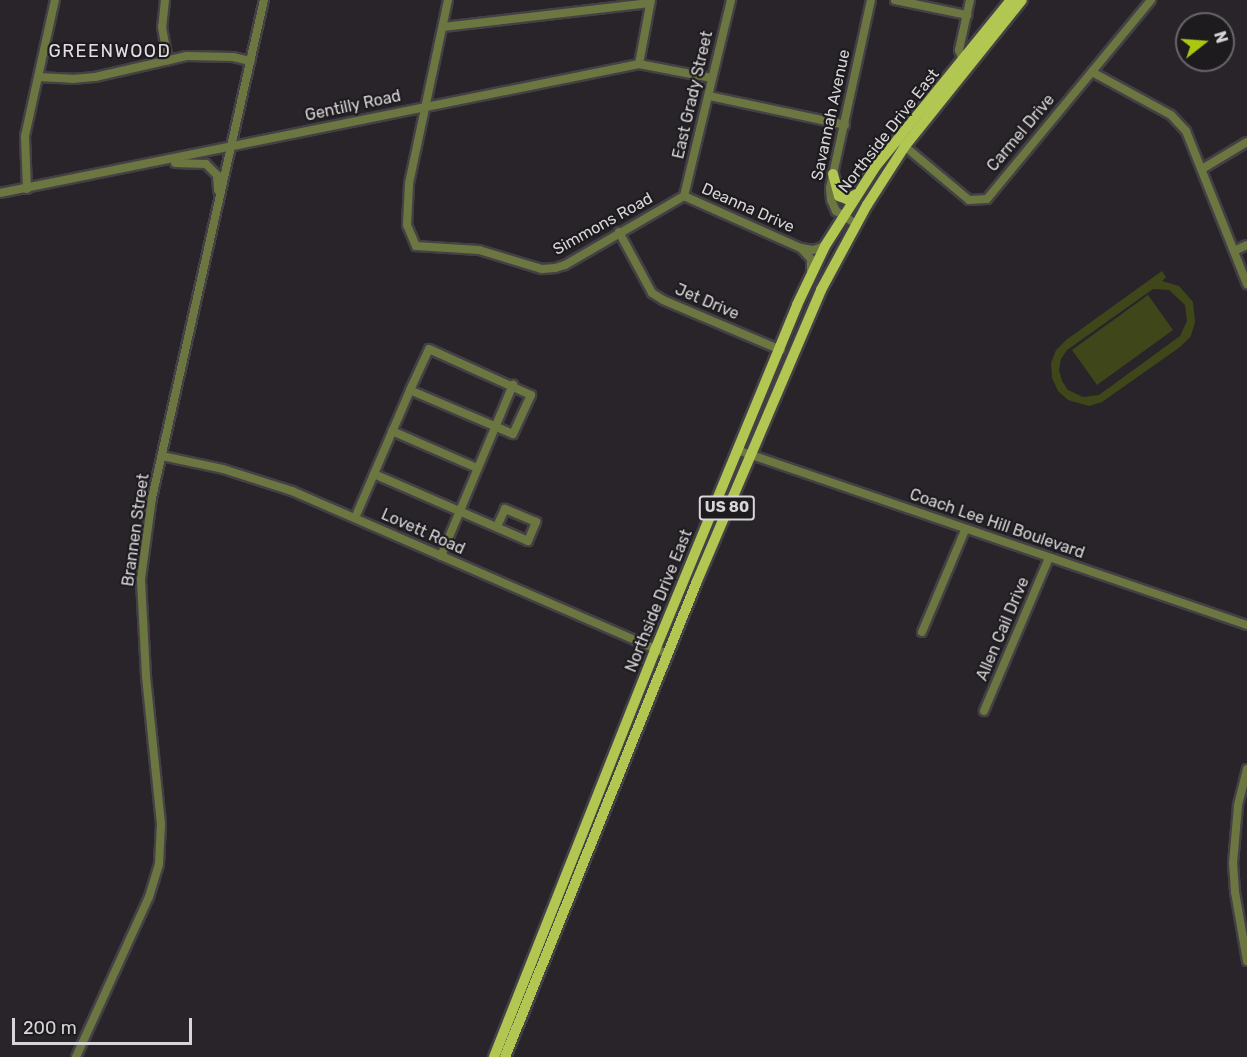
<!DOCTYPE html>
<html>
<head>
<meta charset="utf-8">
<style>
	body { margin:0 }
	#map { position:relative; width:1247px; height:1057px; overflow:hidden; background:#282429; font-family:Rubik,sans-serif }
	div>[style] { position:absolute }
	.green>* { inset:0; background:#3f471a }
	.roads { filter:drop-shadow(2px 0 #444045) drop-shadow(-2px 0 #444045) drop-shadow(0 2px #444045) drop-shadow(0 -2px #444045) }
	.minor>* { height:8px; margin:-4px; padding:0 4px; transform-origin:4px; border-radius:4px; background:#6b7641 }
	.major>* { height:10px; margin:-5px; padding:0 5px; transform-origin:5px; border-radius:5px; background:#b1c752 }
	span { translate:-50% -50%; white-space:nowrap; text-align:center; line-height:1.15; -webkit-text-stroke:4.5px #1e1b1f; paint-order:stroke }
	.shield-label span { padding:2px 4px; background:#1e1b1f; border:2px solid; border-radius:4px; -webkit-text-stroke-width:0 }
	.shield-label { font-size:15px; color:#d7d5d8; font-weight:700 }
	.street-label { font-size:16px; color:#d7d5d8 }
	.neighbourhood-label { font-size:18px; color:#e3dee4; letter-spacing:1.5px }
	.north { position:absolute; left:1175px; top:12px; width:60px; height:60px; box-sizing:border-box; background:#1e1b1f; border:2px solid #686569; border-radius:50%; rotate:73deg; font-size:16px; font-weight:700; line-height:24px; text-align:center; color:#d7d5d8 }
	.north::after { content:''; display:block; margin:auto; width:21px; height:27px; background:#adc610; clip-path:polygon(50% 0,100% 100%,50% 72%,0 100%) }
	.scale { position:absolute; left:12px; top:1018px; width:180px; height:27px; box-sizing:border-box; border:3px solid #d7d5d8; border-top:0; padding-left:8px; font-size:18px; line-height:21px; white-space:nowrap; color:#d7d5d8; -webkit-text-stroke:4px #1e1b1f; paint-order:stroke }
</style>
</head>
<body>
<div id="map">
	<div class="green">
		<div style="clip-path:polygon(evenodd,1162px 271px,1166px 277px,1162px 281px,1179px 286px,1193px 302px,1195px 322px,1191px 336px,1180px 347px,1102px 402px,1089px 406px,1068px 400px,1058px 391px,1052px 378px,1051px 363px,1056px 350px,1066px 340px,1162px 271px,1153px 289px,1169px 290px,1185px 305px,1187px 321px,1180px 336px,1099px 395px,1083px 397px,1068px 390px,1062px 381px,1059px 370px,1061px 359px,1067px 350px,1153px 289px)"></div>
		<div style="clip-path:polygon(1148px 295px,1173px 330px,1097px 385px,1072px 350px)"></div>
	</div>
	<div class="roads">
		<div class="minor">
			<div style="left:165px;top:0;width:27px;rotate:96deg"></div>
			<div style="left:162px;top:27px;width:34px;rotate:80deg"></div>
			<div style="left:448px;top:0;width:188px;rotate:102deg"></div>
			<div style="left:409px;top:184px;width:41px;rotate:92.8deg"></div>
			<div style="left:407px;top:225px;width:23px;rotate:67deg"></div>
			<div style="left:416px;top:246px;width:63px;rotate:3.6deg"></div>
			<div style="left:479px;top:250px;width:66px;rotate:16.8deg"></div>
			<div style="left:542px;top:269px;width:13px;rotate:-4deg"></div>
			<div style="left:555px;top:268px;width:10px;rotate:-17deg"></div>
			<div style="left:565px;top:265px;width:138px;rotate:-30.1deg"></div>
			<div style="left:895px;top:0;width:74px;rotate:11.8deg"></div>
			<div style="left:443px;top:27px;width:208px;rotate:-6.6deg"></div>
			<div style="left:964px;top:63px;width:14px;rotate:-111deg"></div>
			<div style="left:959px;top:50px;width:51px;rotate:-77.6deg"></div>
			<div style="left:639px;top:64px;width:65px;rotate:-79.4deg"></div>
			<div style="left:1092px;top:72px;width:90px;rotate:28.6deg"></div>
			<div style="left:1171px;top:115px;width:22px;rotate:47deg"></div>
			<div style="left:1186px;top:131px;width:165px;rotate:68.3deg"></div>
			<div style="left:38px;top:77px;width:34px;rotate:3deg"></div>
			<div style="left:72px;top:79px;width:23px;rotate:-5deg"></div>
			<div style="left:95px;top:77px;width:94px;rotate:-12.9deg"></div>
			<div style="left:187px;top:56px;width:46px;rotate:1.2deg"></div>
			<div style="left:233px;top:57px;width:18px;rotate:13deg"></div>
			<div style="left:709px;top:96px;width:139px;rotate:12deg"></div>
			<div style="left:902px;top:144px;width:87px;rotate:39.9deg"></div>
			<div style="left:969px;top:200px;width:18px;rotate:-3deg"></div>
			<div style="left:987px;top:199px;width:258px;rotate:-50.5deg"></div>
			<div style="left:175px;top:163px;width:31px;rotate:2deg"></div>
			<div style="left:206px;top:164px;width:16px;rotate:45deg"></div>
			<div style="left:217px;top:175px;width:15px;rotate:86deg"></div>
			<div style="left:1202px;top:169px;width:52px;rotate:-31deg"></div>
			<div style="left:27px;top:189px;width:53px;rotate:-92.2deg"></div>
			<div style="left:25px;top:136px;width:139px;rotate:-77.6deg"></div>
			<div style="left:0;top:193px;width:652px;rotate:-11.41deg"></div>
			<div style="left:639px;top:64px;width:74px;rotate:10.9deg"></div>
			<div style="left:684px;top:196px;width:202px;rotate:-76.5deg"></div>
			<div style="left:684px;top:196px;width:128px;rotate:24deg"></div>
			<div style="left:801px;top:248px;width:12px;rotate:9deg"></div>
			<div style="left:813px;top:250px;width:13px;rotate:-18deg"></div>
			<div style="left:856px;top:224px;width:24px;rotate:-147deg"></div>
			<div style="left:836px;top:211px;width:12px;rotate:-114deg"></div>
			<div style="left:831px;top:200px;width:12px;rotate:-95deg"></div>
			<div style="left:830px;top:188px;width:192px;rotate:-77.7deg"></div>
			<div style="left:619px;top:232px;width:69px;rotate:61.6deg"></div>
			<div style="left:652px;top:293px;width:13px;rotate:32deg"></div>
			<div style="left:663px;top:300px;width:128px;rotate:23deg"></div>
			<div style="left:801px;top:248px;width:15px;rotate:48deg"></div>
			<div style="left:811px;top:259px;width:14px;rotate:90deg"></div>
			<div style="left:1234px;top:251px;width:14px;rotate:-25deg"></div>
			<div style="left:392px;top:431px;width:93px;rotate:23.5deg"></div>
			<div style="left:737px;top:450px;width:539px;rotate:18.94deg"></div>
			<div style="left:162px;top:456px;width:62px;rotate:12deg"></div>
			<div style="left:223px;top:469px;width:72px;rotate:17.7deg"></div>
			<div style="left:292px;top:491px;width:408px;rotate:23.5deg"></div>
			<div style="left:374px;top:474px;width:168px;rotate:23.5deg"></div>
			<div style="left:528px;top:541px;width:21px;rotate:-67deg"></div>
			<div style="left:536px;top:522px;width:34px;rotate:-157deg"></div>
			<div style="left:505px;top:509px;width:19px;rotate:115deg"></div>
			<div style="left:355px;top:518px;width:139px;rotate:-66.7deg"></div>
			<div style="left:410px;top:390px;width:45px;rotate:-65.1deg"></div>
			<div style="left:429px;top:349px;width:112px;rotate:24.3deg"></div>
			<div style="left:531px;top:395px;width:43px;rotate:114.8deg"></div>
			<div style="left:513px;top:434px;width:112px;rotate:-156.9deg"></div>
			<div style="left:441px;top:556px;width:186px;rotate:-67.2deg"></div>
			<div style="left:922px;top:632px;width:111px;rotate:-67.1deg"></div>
			<div style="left:984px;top:711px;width:166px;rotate:-67deg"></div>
			<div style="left:1247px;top:769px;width:38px;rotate:104deg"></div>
			<div style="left:1238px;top:806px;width:57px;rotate:95deg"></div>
			<div style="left:1233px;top:863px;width:29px;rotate:86deg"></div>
			<div style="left:1235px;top:892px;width:70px;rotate:80.1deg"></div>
			<div style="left:76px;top:1057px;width:176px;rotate:-65.5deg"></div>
			<div style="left:149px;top:897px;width:34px;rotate:-73deg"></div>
			<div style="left:159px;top:864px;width:40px;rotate:-87.1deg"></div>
			<div style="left:161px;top:824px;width:149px;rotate:-95.8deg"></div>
			<div style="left:146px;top:676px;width:97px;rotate:-93deg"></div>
			<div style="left:141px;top:579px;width:82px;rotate:-82.3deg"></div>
			<div style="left:152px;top:498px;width:510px;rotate:-77.33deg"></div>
		</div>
		<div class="major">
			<div style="left:833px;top:174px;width:23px;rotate:75deg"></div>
			<div style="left:839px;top:196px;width:9px;rotate:21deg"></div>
			<div style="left:847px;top:199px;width:11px;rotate:-27deg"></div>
			<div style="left:494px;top:1057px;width:438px;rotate:-68.4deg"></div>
			<div style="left:655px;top:650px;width:373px;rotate:-67.6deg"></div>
			<div style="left:797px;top:305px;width:65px;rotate:-64.6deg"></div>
			<div style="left:825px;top:246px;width:95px;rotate:-57.5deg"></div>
			<div style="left:876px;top:166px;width:214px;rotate:-50.9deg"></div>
			<div style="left:505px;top:1057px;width:513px;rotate:-68.03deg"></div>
			<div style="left:697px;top:581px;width:316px;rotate:-66.9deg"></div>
			<div style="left:821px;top:290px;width:97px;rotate:-61.6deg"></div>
			<div style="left:867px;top:205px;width:70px;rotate:-57.2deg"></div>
			<div style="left:905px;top:146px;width:187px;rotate:-51.3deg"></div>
		</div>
	</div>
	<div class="shield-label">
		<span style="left:727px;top:508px">US 80</span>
	</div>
	<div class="street-label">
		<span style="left:693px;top:95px;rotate:-77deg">East Grady Street</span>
		<span style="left:353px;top:106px;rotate:-12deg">Gentilly Road</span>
		<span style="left:831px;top:115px;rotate:-78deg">Savannah Avenue</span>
		<span style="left:889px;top:131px;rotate:-52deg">Northside Drive East</span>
		<span style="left:1021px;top:133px;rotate:-50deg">Carmel Drive</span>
		<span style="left:748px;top:208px;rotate:24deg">Deanna Drive</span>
		<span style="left:603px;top:224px;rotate:-29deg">Simmons Road</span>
		<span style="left:707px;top:302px;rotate:23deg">Jet Drive</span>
		<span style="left:997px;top:524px;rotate:19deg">Coach Lee Hill Boulevard</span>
		<span style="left:136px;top:530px;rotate:-82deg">Brannen Street</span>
		<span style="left:423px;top:532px;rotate:24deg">Lovett Road</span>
		<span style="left:659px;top:601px;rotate:-68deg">Northside Drive East</span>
		<span style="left:1003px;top:629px;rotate:-67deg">Allen Cail Drive</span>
	</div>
	<div class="neighbourhood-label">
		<span style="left:110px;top:51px">GREENWOOD</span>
	</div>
	<div class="north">N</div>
	<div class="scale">200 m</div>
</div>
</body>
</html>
